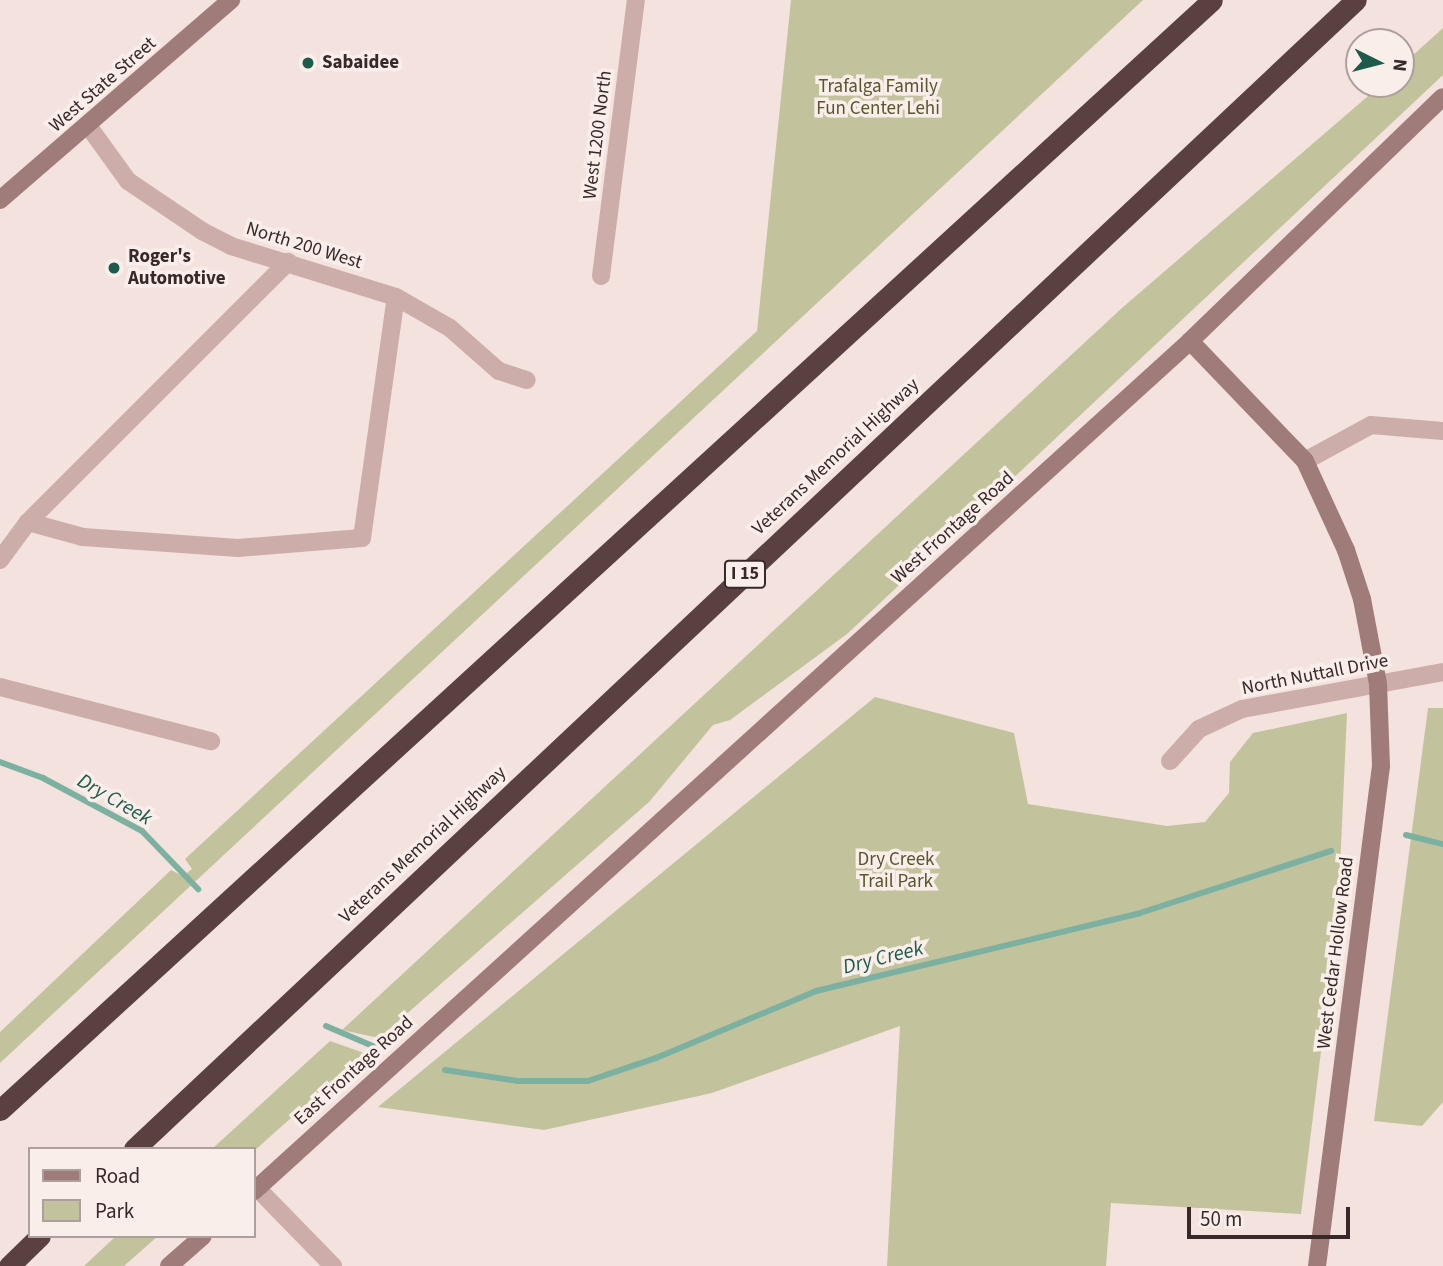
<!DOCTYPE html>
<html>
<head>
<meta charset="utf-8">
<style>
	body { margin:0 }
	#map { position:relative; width:1443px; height:1266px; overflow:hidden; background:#f3e2dd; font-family:"Source Sans 3",sans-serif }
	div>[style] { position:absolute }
	.green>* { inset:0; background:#c2c39d }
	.stream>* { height:6px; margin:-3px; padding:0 3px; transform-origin:3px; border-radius:3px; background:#7cb1a2 }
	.street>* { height:18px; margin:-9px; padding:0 9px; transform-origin:9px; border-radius:9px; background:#ccada9 }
	.secondary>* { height:18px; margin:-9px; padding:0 9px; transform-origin:9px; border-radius:9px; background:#9f7b7a }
	.highway>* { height:21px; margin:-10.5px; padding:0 10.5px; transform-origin:10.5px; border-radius:10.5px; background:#5a4040 }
	.dots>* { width:19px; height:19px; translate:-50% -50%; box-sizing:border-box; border:4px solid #faeeea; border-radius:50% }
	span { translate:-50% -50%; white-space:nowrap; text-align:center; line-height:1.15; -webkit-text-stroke:7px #faeeea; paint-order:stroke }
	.shield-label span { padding:2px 5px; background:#faeeea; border:2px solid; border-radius:5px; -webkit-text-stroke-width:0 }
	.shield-label { font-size:18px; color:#382929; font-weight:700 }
	.poi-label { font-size:19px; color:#382929; font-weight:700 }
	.left { translate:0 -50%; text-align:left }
	.street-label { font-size:19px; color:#382929 }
	.park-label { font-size:19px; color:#56572c }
	.water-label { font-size:21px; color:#1d5b4b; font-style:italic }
	.legend { position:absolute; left:28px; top:1147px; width:228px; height:91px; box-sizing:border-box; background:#faeeea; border:2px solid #ac9f9d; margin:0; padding:9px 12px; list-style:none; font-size:21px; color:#382929 }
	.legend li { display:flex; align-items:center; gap:14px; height:35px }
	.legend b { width:35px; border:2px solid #ac9f9d }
	.north { position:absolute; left:1345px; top:28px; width:70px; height:70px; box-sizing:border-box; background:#faeeea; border:2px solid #ac9f9d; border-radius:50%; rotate:96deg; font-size:19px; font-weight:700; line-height:28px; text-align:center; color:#382929 }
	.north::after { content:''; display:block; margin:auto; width:24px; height:32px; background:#1d5b4b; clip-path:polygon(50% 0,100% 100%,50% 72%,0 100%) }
	.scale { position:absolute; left:1187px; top:1207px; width:163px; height:32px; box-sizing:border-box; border:4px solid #382929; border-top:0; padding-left:9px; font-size:21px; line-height:24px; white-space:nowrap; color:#382929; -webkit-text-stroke:5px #faeeea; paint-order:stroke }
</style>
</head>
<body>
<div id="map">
	<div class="green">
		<div style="clip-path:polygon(791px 0,1143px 0,0 1063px,0 1032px,171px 870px,183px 876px,192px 869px,185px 859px,757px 331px)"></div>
		<div style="clip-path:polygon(1443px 28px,1443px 75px,847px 634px,730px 720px,713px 725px,649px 802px,379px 1038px,342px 1030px,1122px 308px,1382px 84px,1401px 84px,1401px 66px)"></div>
		<div style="clip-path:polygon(875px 697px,1014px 733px,1028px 804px,1167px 826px,1205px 822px,1229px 793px,1230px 762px,1253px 733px,1347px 713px,1338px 913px,1301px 1214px,1111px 1203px,1106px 1266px,887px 1266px,900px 1026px,712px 1093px,544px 1130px,378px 1107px)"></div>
		<div style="clip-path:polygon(1428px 708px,1443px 708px,1443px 1102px,1422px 1126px,1374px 1121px)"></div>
		<div style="clip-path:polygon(330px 1041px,364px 1053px,254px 1151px,212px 1149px)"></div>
		<div style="clip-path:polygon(116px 1236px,158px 1236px,124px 1266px,84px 1266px)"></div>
	</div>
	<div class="stream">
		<div style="left:0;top:762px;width:46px;rotate:20.4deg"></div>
		<div style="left:43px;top:778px;width:112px;rotate:28.2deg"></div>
		<div style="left:142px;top:831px;width:81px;rotate:46deg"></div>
		<div style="left:1406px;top:835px;width:38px;rotate:14deg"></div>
		<div style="left:326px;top:1026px;width:61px;rotate:23.2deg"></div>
		<div style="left:445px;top:1070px;width:74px;rotate:8.6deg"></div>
		<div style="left:518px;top:1081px;width:70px"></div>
		<div style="left:588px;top:1081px;width:72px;rotate:-18.7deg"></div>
		<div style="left:656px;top:1058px;width:173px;rotate:-22.7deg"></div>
		<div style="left:816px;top:991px;width:333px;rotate:-13.5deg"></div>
		<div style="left:1140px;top:913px;width:201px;rotate:-18deg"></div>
	</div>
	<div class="street">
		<div style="left:89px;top:127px;width:67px;rotate:54.2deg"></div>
		<div style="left:128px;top:181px;width:89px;rotate:34deg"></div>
		<div style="left:202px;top:231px;width:33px;rotate:27deg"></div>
		<div style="left:231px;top:246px;width:173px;rotate:17.2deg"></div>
		<div style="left:396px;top:297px;width:62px;rotate:29.9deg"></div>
		<div style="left:450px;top:328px;width:65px;rotate:41.3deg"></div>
		<div style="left:499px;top:371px;width:29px;rotate:18deg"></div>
		<div style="left:601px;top:276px;width:278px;rotate:-82.8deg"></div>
		<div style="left:1305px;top:461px;width:75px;rotate:-28.6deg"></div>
		<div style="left:1371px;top:425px;width:72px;rotate:4.8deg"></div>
		<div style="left:28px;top:522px;width:57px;rotate:15.3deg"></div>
		<div style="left:83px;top:537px;width:155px;rotate:4.1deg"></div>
		<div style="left:238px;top:548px;width:124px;rotate:-4.6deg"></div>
		<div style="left:362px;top:538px;width:243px;rotate:-82deg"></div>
		<div style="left:0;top:560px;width:47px;rotate:-53.6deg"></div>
		<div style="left:28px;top:522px;width:368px;rotate:-45deg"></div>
		<div style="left:0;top:687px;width:218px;rotate:14.4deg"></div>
		<div style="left:1170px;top:761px;width:43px;rotate:-47.8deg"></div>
		<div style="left:1199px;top:729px;width:47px;rotate:-24.9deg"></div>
		<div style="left:1242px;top:709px;width:204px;rotate:-10.4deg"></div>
		<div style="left:257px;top:1188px;width:109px;rotate:45.7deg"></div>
	</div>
	<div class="secondary">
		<div style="left:0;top:200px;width:306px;rotate:-40.9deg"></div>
		<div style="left:1190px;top:341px;width:166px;rotate:46.2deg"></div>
		<div style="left:1305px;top:461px;width:98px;rotate:65.3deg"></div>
		<div style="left:1346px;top:550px;width:52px;rotate:71.9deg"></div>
		<div style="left:1362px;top:599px;width:86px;rotate:79.3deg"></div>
		<div style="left:1378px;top:684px;width:82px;rotate:87.9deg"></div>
		<div style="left:1381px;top:766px;width:504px;rotate:97.29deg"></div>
		<div style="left:254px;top:1191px;width:1264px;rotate:-42.24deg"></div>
		<div style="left:1190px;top:341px;width:351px;rotate:-44deg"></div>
		<div style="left:169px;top:1266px;width:45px;rotate:-41.4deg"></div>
	</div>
	<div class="highway">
		<div style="left:0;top:1110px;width:1643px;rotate:-42.48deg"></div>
		<div style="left:134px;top:1149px;width:1677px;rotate:-43.24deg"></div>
		<div style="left:9px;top:1266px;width:43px;rotate:-44.1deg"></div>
	</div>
	<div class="dots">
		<div style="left:308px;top:63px;background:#1d5b4b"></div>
		<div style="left:114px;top:268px;background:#1d5b4b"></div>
	</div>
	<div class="shield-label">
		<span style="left:745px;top:574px">I 15</span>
	</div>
	<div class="poi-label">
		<span class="left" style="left:322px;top:63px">Sabaidee</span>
		<span class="left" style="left:128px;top:268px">Roger's<br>Automotive</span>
	</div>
	<div class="street-label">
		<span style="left:103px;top:85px;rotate:-41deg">West State Street</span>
		<span style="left:598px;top:135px;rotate:-83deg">West 1200 North</span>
		<span style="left:304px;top:246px;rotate:17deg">North 200 West</span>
		<span style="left:836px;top:457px;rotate:-43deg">Veterans Memorial Highway</span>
		<span style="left:953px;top:528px;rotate:-42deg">West Frontage Road</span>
		<span style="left:1315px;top:675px;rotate:-11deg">North Nuttall Drive</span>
		<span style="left:423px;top:845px;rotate:-43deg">Veterans Memorial Highway</span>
		<span style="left:1336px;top:953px;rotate:-83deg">West Cedar Hollow Road</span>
		<span style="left:354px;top:1071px;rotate:-42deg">East Frontage Road</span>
	</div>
	<div class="park-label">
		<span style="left:878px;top:98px">Trafalga Family<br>Fun Center Lehi</span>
		<span style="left:896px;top:871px">Dry Creek<br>Trail Park</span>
	</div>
	<div class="water-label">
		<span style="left:115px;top:799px;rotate:30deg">Dry Creek</span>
		<span style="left:883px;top:957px;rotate:-14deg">Dry Creek</span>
	</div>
	<ul class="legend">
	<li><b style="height:9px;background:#9f7b7a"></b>Road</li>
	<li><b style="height:19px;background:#c2c39d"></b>Park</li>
	</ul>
	<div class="north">N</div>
	<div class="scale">50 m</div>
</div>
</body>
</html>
